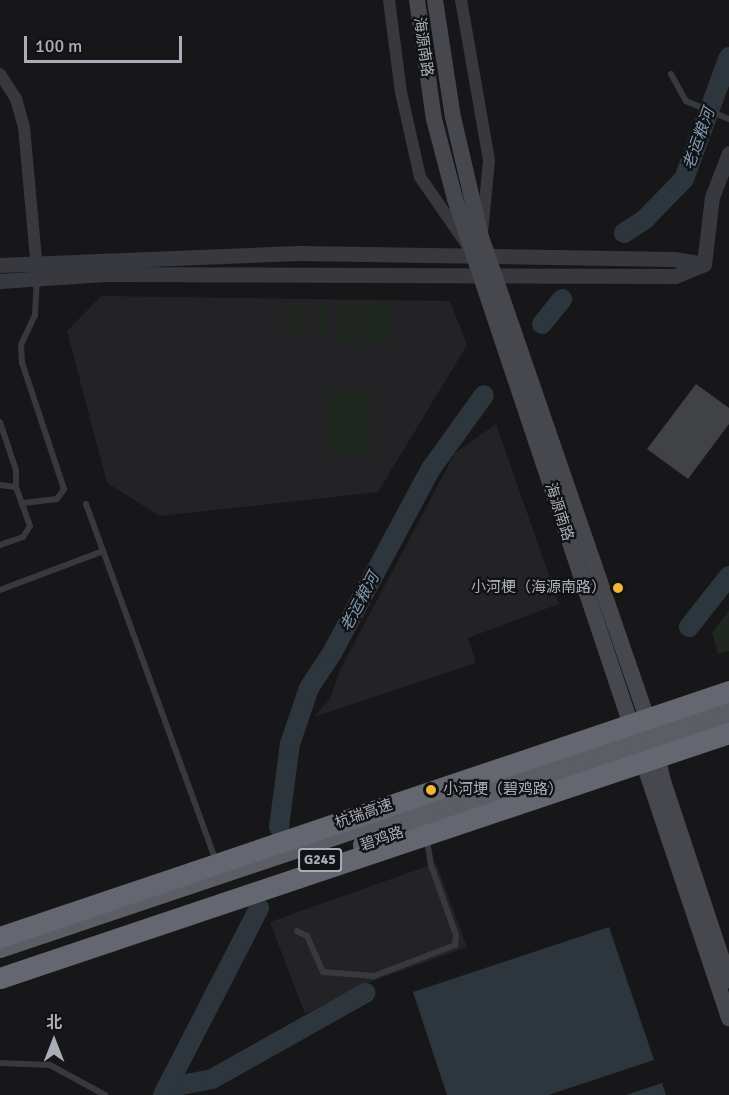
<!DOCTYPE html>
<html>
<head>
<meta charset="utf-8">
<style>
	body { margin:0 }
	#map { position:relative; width:729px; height:1095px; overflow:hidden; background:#171719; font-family:Signika,"Noto Sans SC",sans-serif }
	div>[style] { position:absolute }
	.built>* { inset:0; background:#232326 }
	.green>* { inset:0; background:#1f2720 }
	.water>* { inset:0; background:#2d363d }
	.river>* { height:20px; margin:-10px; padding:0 10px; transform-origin:10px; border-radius:10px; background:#2d363d }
	.building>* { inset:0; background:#414246 }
	.service>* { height:6px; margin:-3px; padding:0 3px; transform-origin:3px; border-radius:3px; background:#38393e }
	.minor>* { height:12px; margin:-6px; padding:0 6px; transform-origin:6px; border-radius:6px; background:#38393e }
	.tertiary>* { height:15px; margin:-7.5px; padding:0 7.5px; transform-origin:7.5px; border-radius:7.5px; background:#38393e }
	.secondary>* { height:16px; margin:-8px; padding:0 8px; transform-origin:8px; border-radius:8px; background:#46484e }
	.trunk>* { height:20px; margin:-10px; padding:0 10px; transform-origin:10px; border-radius:10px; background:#5c5e66 }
	.motorway-bridge>* { height:21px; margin:-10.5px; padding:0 10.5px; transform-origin:10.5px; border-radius:10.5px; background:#64676f }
	.dots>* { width:16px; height:16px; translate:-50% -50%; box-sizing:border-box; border:3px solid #121214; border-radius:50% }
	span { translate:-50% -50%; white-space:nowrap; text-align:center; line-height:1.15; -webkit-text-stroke:4.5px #121214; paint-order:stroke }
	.shield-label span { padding:2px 4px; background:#121214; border:2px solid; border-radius:4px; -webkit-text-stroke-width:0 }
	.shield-label { font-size:14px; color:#a9aeb9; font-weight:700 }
	.street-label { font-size:15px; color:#a9aeb9 }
	.poi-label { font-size:15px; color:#a9aeb9 }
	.right { translate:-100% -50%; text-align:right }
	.left { translate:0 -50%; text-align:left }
	.water-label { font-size:16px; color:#809ab4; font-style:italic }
	.north { position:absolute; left:24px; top:1011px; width:60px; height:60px; -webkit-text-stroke:4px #121214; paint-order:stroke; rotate:0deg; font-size:16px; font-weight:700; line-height:24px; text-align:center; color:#a9aeb9 }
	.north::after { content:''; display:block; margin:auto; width:21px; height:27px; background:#a9aeb9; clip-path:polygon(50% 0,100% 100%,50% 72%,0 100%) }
	.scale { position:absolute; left:24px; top:36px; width:158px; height:27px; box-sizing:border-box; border:3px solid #a9aeb9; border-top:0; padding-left:8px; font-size:18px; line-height:21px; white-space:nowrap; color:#a9aeb9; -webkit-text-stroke:4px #121214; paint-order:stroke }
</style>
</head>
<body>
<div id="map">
	<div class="built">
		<div style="clip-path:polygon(101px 296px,450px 301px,467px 345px,378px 492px,160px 516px,107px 483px,67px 331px)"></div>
		<div style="clip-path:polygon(496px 424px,559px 604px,468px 638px,476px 663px,314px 717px,330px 699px,340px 670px,455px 453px)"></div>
		<div style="clip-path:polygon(436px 863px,467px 947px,365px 984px,305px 1014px,270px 922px)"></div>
	</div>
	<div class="green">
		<div style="clip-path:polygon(338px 302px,362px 302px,362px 346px,338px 346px)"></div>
		<div style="clip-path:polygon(366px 302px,390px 302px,390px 346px,366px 346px)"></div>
		<div style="clip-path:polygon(287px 306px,300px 306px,300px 334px,287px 334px)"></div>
		<div style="clip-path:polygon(315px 306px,329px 306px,328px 334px,315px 334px)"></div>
		<div style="clip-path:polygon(325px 389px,372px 389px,372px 454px,325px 454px)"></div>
		<div style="clip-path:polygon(729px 610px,729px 651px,718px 654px,712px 633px)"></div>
	</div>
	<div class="water">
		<div style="clip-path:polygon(609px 927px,654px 1060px,548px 1095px,447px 1095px,413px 992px)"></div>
		<div style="clip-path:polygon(662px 1083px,666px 1095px,626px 1095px)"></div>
	</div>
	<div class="river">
		<div style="left:624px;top:233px;width:24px;rotate:-33deg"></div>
		<div style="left:644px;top:220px;width:57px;rotate:-45.7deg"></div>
		<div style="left:684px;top:179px;width:130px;rotate:-69.8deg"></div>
		<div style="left:542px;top:324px;width:32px;rotate:-51deg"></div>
		<div style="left:689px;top:627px;width:65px;rotate:-51.9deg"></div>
		<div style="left:279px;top:827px;width:84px;rotate:-82.5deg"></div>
		<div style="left:290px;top:744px;width:59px;rotate:-71.3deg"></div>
		<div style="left:309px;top:688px;width:42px;rotate:-56.7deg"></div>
		<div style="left:332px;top:653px;width:208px;rotate:-61.8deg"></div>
		<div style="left:430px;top:470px;width:92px;rotate:-54.2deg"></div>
		<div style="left:166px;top:1088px;width:47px;rotate:-11.1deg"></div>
		<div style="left:212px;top:1079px;width:176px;rotate:-29.3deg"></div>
		<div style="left:163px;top:1095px;width:210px;rotate:-62.8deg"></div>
	</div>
	<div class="building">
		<div style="clip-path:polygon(696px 384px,729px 408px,729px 424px,688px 479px,647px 449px)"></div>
	</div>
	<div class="service">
		<div style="left:671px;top:74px;width:31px;rotate:61deg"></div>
		<div style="left:686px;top:101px;width:47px;rotate:22.7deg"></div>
		<div style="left:0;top:422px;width:51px;rotate:71.6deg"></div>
		<div style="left:16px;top:470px;width:17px;rotate:90deg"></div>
		<div style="left:0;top:485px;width:16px;rotate:7deg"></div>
		<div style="left:16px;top:487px;width:41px;rotate:70.3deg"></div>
		<div style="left:30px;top:526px;width:13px;rotate:122deg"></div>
		<div style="left:23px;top:537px;width:24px;rotate:161deg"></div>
		<div style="left:24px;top:503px;width:33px;rotate:-7deg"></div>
		<div style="left:57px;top:499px;width:12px;rotate:-55deg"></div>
		<div style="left:64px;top:489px;width:133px;rotate:-108.4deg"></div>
		<div style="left:22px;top:363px;width:18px;rotate:-93deg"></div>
		<div style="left:21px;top:345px;width:33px;rotate:-65deg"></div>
		<div style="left:35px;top:315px;width:37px;rotate:-87deg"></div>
		<div style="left:86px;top:504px;width:378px;rotate:70deg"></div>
		<div style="left:0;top:590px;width:110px;rotate:-20.7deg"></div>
		<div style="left:297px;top:931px;width:11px;rotate:27deg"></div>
		<div style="left:307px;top:936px;width:39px;rotate:66deg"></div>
		<div style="left:323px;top:972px;width:51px;rotate:4.5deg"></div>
		<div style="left:374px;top:976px;width:87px;rotate:-20.9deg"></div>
		<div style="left:455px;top:945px;width:10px;rotate:-84deg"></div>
		<div style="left:456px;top:935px;width:74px;rotate:-109.7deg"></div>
		<div style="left:431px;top:865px;width:25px;rotate:-99deg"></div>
		<div style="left:0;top:1063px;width:50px;rotate:2.3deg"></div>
		<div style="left:50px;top:1065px;width:63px;rotate:28.6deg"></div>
	</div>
	<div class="minor">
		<div style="left:389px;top:0;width:93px;rotate:82.6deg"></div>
		<div style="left:401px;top:92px;width:87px;rotate:77.4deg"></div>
		<div style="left:420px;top:177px;width:83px;rotate:55.3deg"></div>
		<div style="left:461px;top:0;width:163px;rotate:80.1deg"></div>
		<div style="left:489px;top:161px;width:71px;rotate:95.6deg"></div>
		<div style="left:0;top:74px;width:30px;rotate:57deg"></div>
		<div style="left:16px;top:99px;width:29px;rotate:74deg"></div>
		<div style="left:24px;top:127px;width:144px;rotate:84.8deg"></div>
	</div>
	<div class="tertiary">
		<div style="left:704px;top:264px;width:67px;rotate:-83.2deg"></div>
		<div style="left:712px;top:197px;width:47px;rotate:-68.9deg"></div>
		<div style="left:0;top:265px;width:299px;rotate:-2.3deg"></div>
		<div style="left:299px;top:253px;width:375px;rotate:0.9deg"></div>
		<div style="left:674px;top:259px;width:30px;rotate:9deg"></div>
		<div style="left:0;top:281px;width:105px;rotate:-3.8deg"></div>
		<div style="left:105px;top:274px;width:570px;rotate:0.2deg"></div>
		<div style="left:675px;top:276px;width:31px;rotate:-22deg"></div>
	</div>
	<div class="secondary">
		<div style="left:417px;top:0;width:120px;rotate:81.9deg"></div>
		<div style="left:434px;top:119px;width:83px;rotate:75.3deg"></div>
		<div style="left:455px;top:199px;width:864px;rotate:71.5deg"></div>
		<div style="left:435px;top:0;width:118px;rotate:81.3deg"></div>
		<div style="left:453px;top:117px;width:123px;rotate:76.9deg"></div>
		<div style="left:481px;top:237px;width:521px;rotate:70.97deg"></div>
		<div style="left:651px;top:730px;width:52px;rotate:76.8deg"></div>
		<div style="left:663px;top:781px;width:210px;rotate:71.7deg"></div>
	</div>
	<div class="trunk">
		<div style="left:363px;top:845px;width:386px;rotate:-18.7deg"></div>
		<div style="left:0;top:948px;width:769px;rotate:-18.58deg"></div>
	</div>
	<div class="motorway-bridge">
		<div style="left:0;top:937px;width:769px;rotate:-18.65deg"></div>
		<div style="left:0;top:978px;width:769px;rotate:-18.58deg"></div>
	</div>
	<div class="dots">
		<div style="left:618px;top:588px;background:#f2b736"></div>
		<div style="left:431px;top:790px;background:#f2b736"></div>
	</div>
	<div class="shield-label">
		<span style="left:320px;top:860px">G245</span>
	</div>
	<div class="street-label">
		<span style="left:423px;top:47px;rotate:82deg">海源南路</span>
		<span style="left:559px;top:512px;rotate:72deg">海源南路</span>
		<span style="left:364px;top:814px;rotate:-19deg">杭瑞高速</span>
		<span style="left:382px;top:839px;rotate:-19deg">碧鸡路</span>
	</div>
	<div class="poi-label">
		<span class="right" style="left:606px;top:588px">小河梗（海源南路）</span>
		<span class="left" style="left:443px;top:790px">小河埂（碧鸡路）</span>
	</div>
	<div class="water-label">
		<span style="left:699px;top:139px;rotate:-70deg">老运粮河</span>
		<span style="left:360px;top:602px;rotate:-62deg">老运粮河</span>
	</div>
	<div class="north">北</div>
	<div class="scale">100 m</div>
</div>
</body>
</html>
